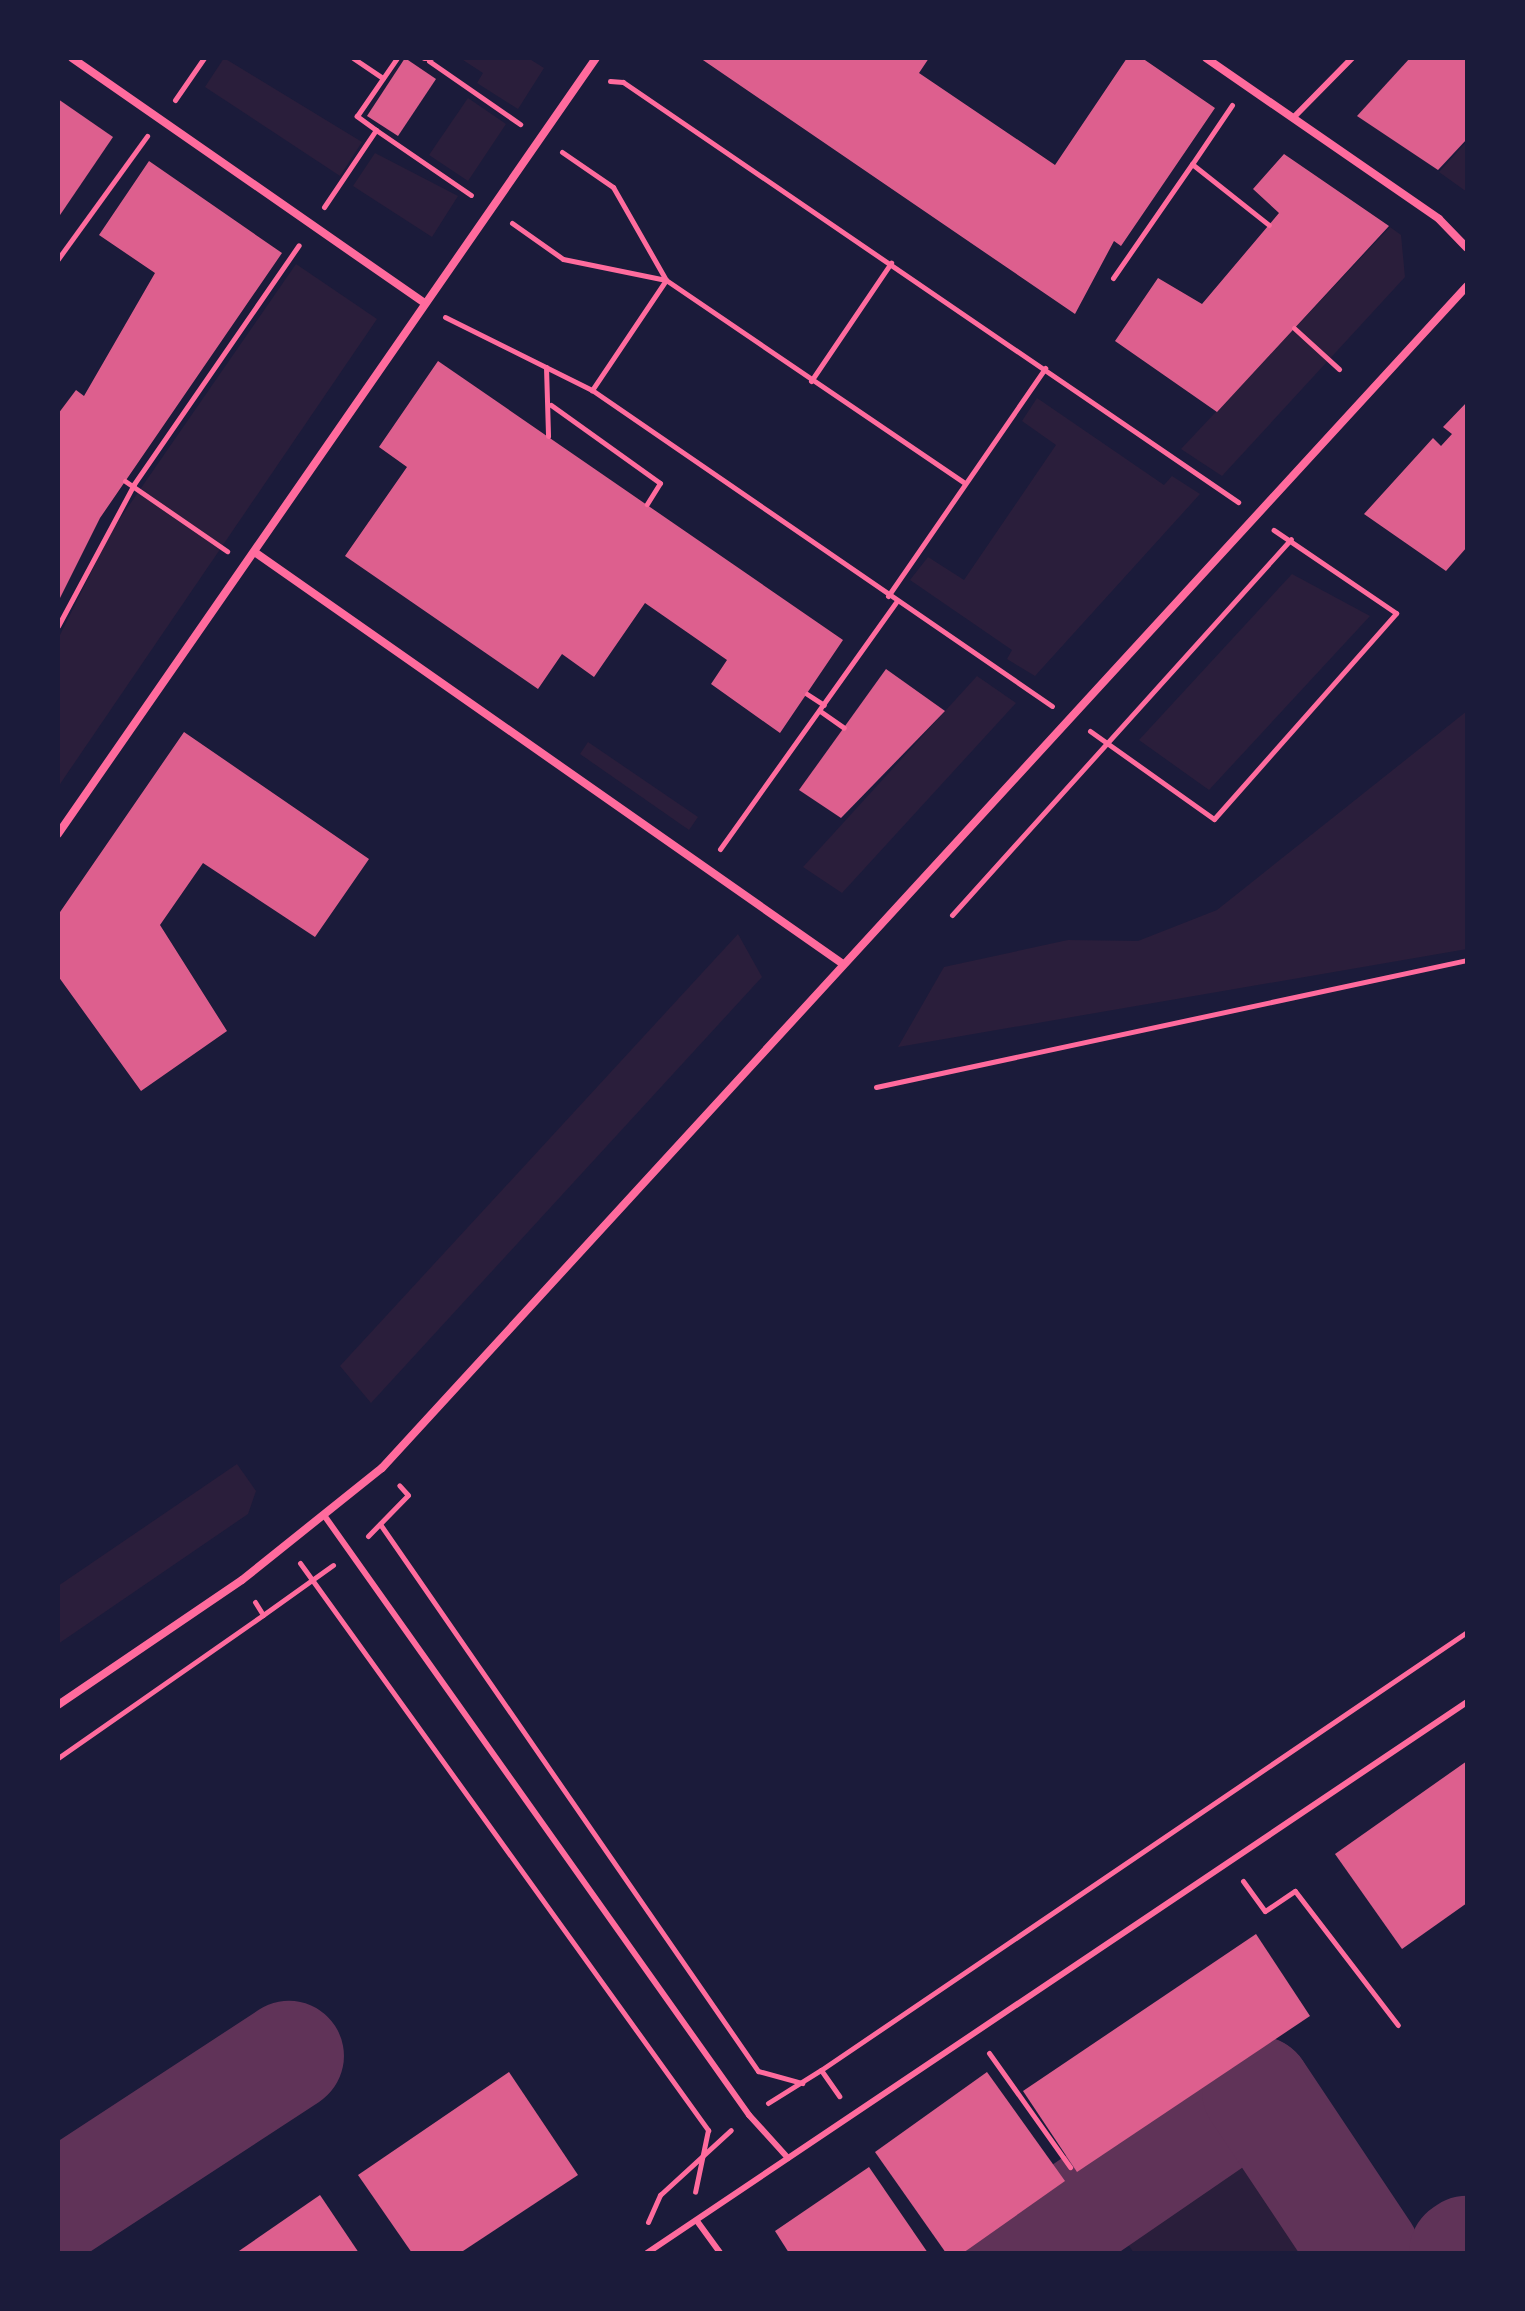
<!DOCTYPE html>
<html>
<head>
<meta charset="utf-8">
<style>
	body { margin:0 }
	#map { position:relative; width:1525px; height:2311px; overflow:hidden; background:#1b1b3a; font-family:Poppins,sans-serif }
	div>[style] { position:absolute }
	.green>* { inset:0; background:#2a1e3b }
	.taxiway>* { height:110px; margin:-55px; padding:0 55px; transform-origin:55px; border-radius:55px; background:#603358 }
	.building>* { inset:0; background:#dd5f8e }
	.path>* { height:5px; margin:-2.5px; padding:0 2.5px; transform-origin:2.5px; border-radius:2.5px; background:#ff6b9d }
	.service>* { height:6px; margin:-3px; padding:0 3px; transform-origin:3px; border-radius:3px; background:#ff6b9d }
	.minor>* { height:8px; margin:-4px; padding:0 4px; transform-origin:4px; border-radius:4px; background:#ff6b9d }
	span { translate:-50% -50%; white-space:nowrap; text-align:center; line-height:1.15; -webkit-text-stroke:7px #1b1b3a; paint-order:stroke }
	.frame { position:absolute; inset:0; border:60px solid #1b1b3a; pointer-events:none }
</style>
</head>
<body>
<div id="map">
	<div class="green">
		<div style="clip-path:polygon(224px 58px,362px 142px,340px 176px,205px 87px)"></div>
		<div style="clip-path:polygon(460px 58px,528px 58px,544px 68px,518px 109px,477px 83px,483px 73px)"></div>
		<div style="clip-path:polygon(468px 98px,506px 124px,468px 181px,429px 155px)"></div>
		<div style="clip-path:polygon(1467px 141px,1467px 192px,1439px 172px)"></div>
		<div style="clip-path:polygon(375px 153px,458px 196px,432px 237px,353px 186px)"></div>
		<div style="clip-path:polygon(1390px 227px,1401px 235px,1405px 277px,1222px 476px,1181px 449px)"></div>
		<div style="clip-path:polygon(296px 264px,377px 319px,58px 787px,58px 639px,112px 530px)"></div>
		<div style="clip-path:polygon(1037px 398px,1164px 485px,1172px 476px,1200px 494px,1035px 676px,1007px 659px,1012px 650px,910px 580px,928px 557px,964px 580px,1056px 445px,1022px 421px)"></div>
		<div style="clip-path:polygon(1292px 574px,1370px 616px,1209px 790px,1139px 740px)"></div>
		<div style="clip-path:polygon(977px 676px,1016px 703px,842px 893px,803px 867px)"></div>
		<div style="clip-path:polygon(1467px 711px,1467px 949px,898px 1047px,944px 967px,1068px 940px,1138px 941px,1217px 910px)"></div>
		<div style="clip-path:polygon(588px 742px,698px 817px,689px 830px,580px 754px)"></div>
		<div style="clip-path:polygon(738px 934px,762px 977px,371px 1403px,340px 1366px)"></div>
		<div style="clip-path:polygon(237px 1464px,256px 1491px,248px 1514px,58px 1644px,58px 1586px)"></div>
		<div style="clip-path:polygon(1225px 2153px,1235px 2154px,1300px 2253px,1134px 2253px,1115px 2226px)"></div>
	</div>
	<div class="taxiway">
		<div style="left:58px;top:2207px;width:276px;rotate:-33.2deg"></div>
		<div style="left:1021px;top:2253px;width:286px;rotate:-34.5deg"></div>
		<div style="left:1257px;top:2091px;width:195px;rotate:56.3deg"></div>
		<div style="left:1464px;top:2253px;width:4px;rotate:-34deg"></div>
	</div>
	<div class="building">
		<div style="clip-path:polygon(405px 58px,436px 79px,398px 136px,367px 116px)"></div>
		<div style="clip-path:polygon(700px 58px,929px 58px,919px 73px,1055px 165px,1127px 58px,1142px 58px,1215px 108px,1121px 246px,1114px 241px,1075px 314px)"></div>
		<div style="clip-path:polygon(1410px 58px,1467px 58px,1467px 139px,1438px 170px,1357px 116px)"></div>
		<div style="clip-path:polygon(58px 99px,113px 137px,58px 218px)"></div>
		<div style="clip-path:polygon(1284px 154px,1389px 226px,1217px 412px,1115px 341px,1158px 278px,1202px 304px,1279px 213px,1253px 189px)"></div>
		<div style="clip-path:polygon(149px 161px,282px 253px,100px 518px,58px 602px,58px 414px,76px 390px,84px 396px,155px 273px,99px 235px)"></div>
		<div style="clip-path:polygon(438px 361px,843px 640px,780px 733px,711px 684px,727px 660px,645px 603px,594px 677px,562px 654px,538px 689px,345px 556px,407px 467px,379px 447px)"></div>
		<div style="clip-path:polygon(1467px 402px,1467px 547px,1446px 571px,1364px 514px,1433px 438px,1441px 446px,1452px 434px,1443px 427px)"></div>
		<div style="clip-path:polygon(886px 669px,945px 711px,841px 818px,799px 790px)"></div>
		<div style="clip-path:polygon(184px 732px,369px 859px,315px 937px,203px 863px,160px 925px,227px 1031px,141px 1091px,58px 976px,58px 915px)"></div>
		<div style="clip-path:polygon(1467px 1761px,1467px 1903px,1402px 1949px,1335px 1854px)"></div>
		<div style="clip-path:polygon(1256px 1934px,1310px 2016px,1077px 2172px,1023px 2091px)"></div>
		<div style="clip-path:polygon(509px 2072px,578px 2175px,460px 2253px,412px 2253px,358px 2175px)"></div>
		<div style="clip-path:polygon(987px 2072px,1065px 2181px,963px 2253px,946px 2253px,875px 2152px)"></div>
		<div style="clip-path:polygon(869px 2167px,928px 2253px,789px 2253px,775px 2231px)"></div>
		<div style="clip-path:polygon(320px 2195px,359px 2253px,236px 2253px)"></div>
	</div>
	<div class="path">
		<div style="left:353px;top:58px;width:36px;rotate:34deg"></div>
		<div style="left:424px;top:58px;width:7px"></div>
		<div style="left:429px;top:61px;width:111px;rotate:34.7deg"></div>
		<div style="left:610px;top:81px;width:13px;rotate:4deg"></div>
		<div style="left:623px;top:82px;width:745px;rotate:34.33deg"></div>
		<div style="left:175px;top:100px;width:51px;rotate:-55.4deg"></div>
		<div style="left:1232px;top:105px;width:71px;rotate:124.1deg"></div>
		<div style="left:1192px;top:164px;width:98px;rotate:38.4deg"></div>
		<div style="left:376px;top:130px;width:115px;rotate:34.4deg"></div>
		<div style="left:562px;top:152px;width:62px;rotate:34.5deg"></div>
		<div style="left:613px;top:187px;width:107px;rotate:60.3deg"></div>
		<div style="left:666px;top:280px;width:133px;rotate:123.9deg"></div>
		<div style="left:324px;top:207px;width:93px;rotate:-56deg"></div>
		<div style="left:376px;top:130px;width:24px;rotate:-144deg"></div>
		<div style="left:357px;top:116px;width:70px;rotate:-55.4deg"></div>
		<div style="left:512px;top:223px;width:62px;rotate:35.2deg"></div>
		<div style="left:563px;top:259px;width:105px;rotate:11.5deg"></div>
		<div style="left:666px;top:280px;width:361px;rotate:34.2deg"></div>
		<div style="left:58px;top:259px;width:152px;rotate:-54.1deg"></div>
		<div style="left:1113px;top:278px;width:139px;rotate:-55.3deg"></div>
		<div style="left:445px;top:317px;width:164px;rotate:26.4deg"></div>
		<div style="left:592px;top:390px;width:558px;rotate:34.49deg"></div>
		<div style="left:1294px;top:328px;width:61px;rotate:42.3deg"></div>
		<div style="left:546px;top:367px;width:69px;rotate:88.3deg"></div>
		<div style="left:811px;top:381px;width:143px;rotate:-55.9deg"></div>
		<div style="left:551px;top:405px;width:134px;rotate:35.6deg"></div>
		<div style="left:660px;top:483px;width:25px;rotate:122deg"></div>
		<div style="left:125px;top:481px;width:124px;rotate:34.5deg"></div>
		<div style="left:888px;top:596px;width:277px;rotate:-55.4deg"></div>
		<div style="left:58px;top:626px;width:161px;rotate:-61.8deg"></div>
		<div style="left:134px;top:484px;width:290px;rotate:-55.4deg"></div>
		<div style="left:807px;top:694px;width:20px;rotate:33deg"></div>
		<div style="left:820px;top:711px;width:29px;rotate:35deg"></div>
		<div style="left:1090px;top:731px;width:152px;rotate:35.4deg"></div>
		<div style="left:1214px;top:819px;width:275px;rotate:-48.5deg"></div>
		<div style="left:1396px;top:613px;width:148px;rotate:-145.8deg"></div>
		<div style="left:720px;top:849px;width:303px;rotate:-54.5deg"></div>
		<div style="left:952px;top:915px;width:506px;rotate:-47.96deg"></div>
		<div style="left:876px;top:1087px;width:604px;rotate:-12.13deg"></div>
		<div style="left:380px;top:1524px;width:665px;rotate:55.35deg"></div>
		<div style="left:758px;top:2071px;width:46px;rotate:15.3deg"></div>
		<div style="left:368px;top:1536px;width:57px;rotate:-45.7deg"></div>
		<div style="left:408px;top:1495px;width:13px;rotate:-132deg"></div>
		<div style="left:300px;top:1563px;width:699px;rotate:54.26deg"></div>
		<div style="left:708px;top:2130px;width:63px;rotate:101.8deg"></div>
		<div style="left:255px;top:1602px;width:15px;rotate:58deg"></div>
		<div style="left:263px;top:1615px;width:86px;rotate:-35.5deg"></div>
		<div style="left:58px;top:1758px;width:250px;rotate:-34.9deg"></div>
		<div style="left:1243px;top:1881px;width:37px;rotate:54deg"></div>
		<div style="left:1265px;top:1911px;width:36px;rotate:-34deg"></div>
		<div style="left:1295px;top:1891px;width:169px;rotate:52.5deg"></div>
		<div style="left:989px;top:2053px;width:140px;rotate:54.6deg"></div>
		<div style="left:821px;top:2070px;width:780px;rotate:-34.14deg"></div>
		<div style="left:768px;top:2103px;width:62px;rotate:-31.9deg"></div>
		<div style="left:821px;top:2070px;width:32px;rotate:55deg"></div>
		<div style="left:648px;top:2222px;width:30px;rotate:-66deg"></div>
		<div style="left:660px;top:2195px;width:96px;rotate:-42.5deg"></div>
	</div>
	<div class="service">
		<div style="left:1294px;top:117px;width:83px;rotate:-45.5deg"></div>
		<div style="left:326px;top:1518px;width:732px;rotate:54.68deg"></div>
		<div style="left:749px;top:2115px;width:58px;rotate:47.8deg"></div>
		<div style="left:697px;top:2221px;width:39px;rotate:54deg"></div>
		<div style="left:647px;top:2253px;width:988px;rotate:-33.9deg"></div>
	</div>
	<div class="minor">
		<div style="left:72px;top:58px;width:429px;rotate:34.8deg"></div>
		<div style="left:1206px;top:58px;width:283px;rotate:34.6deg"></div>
		<div style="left:1439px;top:219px;width:40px;rotate:46deg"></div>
		<div style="left:256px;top:553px;width:717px;rotate:35deg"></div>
		<div style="left:58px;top:834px;width:944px;rotate:-55.27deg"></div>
		<div style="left:58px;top:1705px;width:222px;rotate:-34.2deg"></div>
		<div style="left:242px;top:1580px;width:179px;rotate:-38.7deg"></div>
		<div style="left:382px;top:1468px;width:1604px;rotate:-47.45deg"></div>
	</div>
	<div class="frame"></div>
</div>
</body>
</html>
